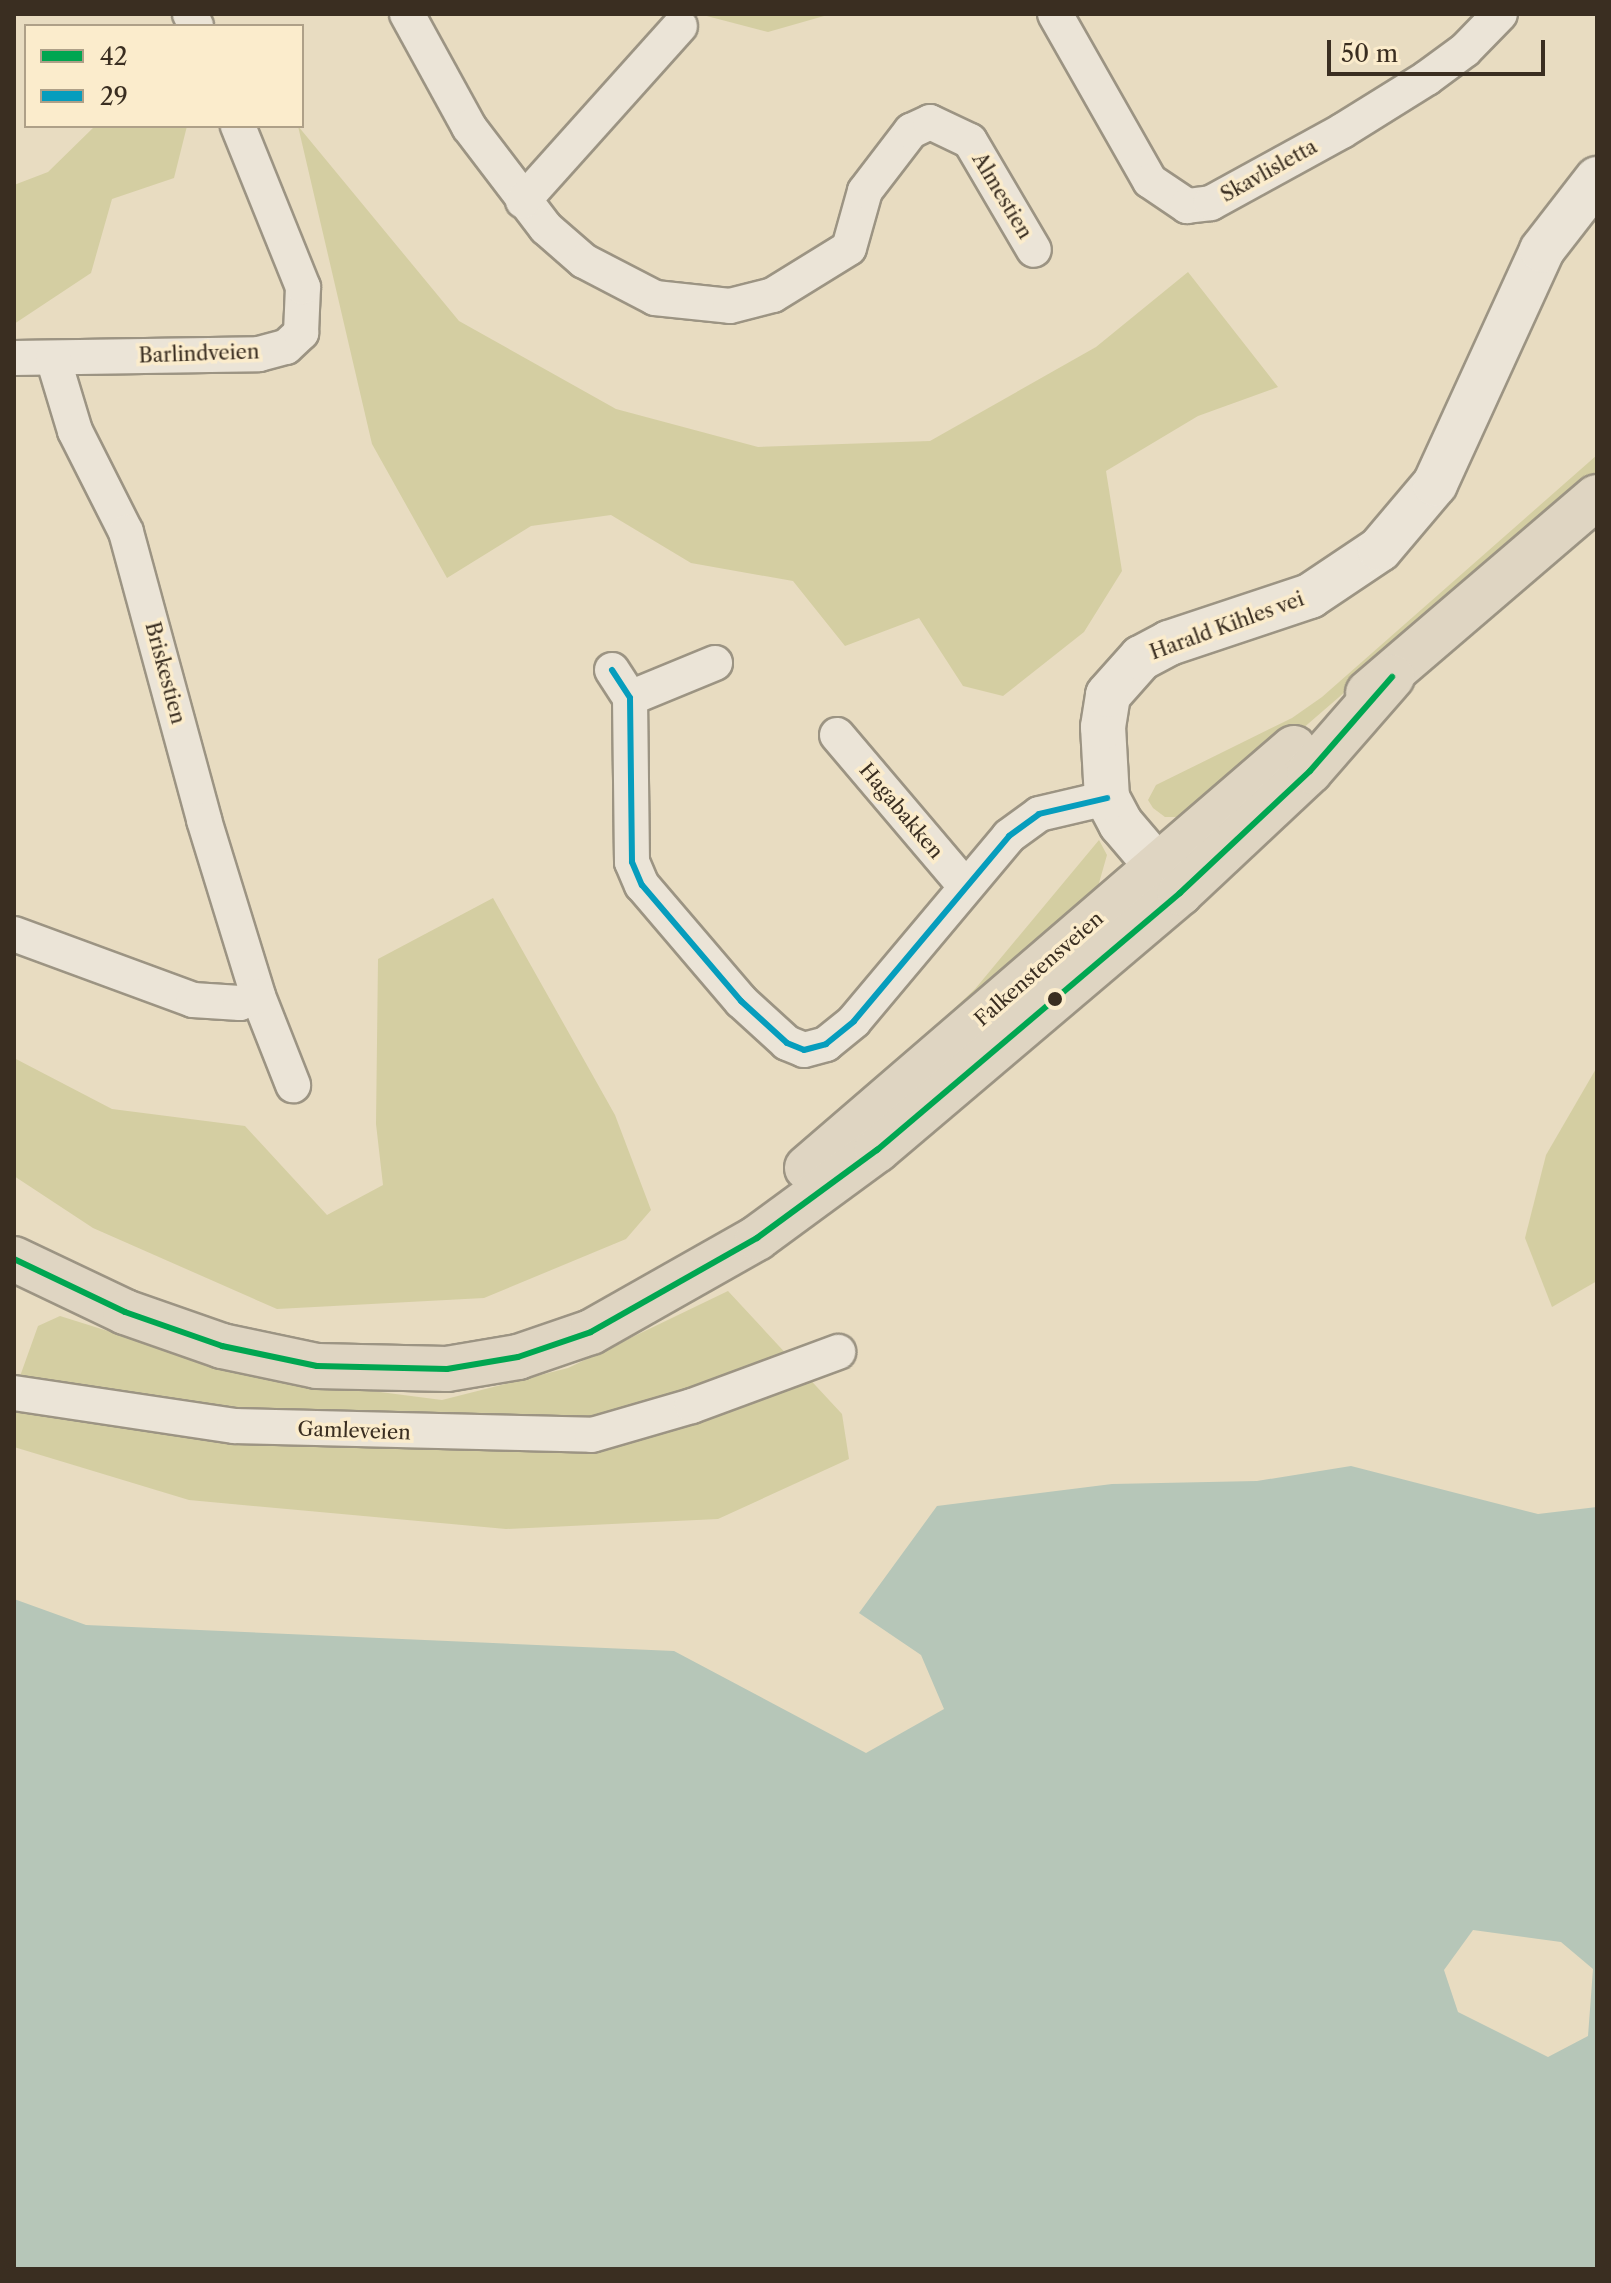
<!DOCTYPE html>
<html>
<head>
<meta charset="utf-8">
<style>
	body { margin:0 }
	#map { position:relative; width:1611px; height:2283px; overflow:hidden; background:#e8dcc1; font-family:"Libre Caslon Text",serif }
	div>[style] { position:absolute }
	.green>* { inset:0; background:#d4cea2 }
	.water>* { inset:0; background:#b6c6b8 }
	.roads { filter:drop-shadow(2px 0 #9c9483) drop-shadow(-2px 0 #9c9483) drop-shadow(0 2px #9c9483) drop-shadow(0 -2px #9c9483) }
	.street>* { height:34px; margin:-17px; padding:0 17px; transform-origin:17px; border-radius:17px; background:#ebe4d7 }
	.secondary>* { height:44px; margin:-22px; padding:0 22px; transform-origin:22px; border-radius:22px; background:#ebe4d7 }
	.primary>* { height:44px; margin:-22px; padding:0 22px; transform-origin:22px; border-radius:22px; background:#dfd5c2 }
	.bus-1>* { height:6px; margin:-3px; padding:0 3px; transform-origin:3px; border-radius:3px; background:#00a651 }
	.bus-2>* { height:6px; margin:-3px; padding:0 3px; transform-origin:3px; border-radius:3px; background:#069dbd }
	.dots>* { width:22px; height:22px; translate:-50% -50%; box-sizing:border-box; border:4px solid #fbeccc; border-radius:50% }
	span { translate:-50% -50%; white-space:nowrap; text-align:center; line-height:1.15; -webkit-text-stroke:7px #fbeccc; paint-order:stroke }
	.street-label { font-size:20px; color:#3a2e21 }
	.frame { position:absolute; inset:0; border:16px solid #3a2e21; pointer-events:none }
	.legend { position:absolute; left:24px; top:24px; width:280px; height:104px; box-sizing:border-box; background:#fbeccc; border:2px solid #aea088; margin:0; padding:10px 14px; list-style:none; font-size:24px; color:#3a2e21 }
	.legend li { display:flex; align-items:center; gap:16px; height:40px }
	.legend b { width:40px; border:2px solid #aea088 }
	.scale { position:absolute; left:1327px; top:40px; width:218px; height:36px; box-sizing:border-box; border:4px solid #3a2e21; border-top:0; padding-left:10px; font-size:24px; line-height:28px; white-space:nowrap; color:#3a2e21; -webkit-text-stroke:6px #fbeccc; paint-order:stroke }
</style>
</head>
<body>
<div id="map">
	<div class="green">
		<div style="clip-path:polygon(699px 14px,831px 14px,768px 32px)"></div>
		<div style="clip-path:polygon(95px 126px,187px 126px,174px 178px,112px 199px,91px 273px,14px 324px,14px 185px,48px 172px)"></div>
		<div style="clip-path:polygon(298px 126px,459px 321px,616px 409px,758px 447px,930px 441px,1096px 347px,1188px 272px,1278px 387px,1198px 416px,1106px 471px,1122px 571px,1084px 632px,1003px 696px,963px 686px,919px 618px,845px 646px,793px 581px,691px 563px,611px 515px,531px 526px,447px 578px,372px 444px)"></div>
		<div style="clip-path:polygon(1597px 455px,1597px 474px,1227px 794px,1185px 817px,1165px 817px,1153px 808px,1148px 800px,1156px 785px,1292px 718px,1322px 697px)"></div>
		<div style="clip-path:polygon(1099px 840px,1107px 855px,1095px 897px,929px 1042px,929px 1032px,975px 989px)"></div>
		<div style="clip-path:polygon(493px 898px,615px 1115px,651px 1210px,626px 1239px,484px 1298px,277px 1309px,93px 1228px,14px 1176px,14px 1058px,112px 1109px,245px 1126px,327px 1215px,383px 1185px,376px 1124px,378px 959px)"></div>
		<div style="clip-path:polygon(1597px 1067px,1597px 1281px,1552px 1307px,1525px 1238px,1546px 1155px)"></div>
		<div style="clip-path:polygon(728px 1291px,842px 1414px,849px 1459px,718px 1519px,506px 1529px,189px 1500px,14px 1447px,14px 1393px,38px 1326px,60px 1316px,248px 1375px,442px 1400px,568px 1368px)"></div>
	</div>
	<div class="water">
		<div style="clip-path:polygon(evenodd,1351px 1466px,1538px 1514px,1597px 1507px,1597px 2269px,14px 2269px,14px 1599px,86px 1625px,674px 1651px,866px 1753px,944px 1709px,921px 1655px,859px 1613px,937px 1506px,1112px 1484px,1257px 1481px,1351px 1466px,1473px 1930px,1561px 1942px,1593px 1969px,1588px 2036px,1548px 2057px,1458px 2012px,1444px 1970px,1473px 1930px)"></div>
	</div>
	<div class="roads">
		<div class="street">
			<div style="left:190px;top:14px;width:13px;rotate:63deg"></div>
			<div style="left:407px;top:14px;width:129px;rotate:61.2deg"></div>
			<div style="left:469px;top:127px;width:127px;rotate:52.7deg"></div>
			<div style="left:546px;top:228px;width:50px;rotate:41deg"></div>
			<div style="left:584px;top:261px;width:80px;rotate:27.5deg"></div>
			<div style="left:655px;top:298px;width:75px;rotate:6.1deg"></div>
			<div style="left:730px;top:306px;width:44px;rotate:-14.3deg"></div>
			<div style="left:773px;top:295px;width:89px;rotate:-31.7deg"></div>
			<div style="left:849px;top:248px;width:59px;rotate:-74.3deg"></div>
			<div style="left:865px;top:191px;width:76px;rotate:-52.5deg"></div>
			<div style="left:911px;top:131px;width:21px;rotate:-25deg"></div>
			<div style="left:930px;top:122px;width:44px;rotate:25.4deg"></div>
			<div style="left:970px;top:141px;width:126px;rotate:59.6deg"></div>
			<div style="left:1055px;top:14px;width:192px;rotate:60.4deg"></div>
			<div style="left:1150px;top:181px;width:45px;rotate:34deg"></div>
			<div style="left:1187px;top:206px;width:24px;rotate:-7deg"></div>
			<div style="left:1211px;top:203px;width:149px;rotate:-28.8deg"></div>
			<div style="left:1342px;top:131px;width:100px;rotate:-31.9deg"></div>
			<div style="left:1427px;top:78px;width:47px;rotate:-36.4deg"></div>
			<div style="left:1465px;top:50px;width:50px;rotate:-45.8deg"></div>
			<div style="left:523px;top:201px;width:235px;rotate:-48.1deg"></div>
			<div style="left:14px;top:358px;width:245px;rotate:-0.9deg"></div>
			<div style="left:259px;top:354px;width:28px;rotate:-15deg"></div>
			<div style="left:286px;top:347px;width:21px;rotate:-43deg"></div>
			<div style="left:301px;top:333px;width:46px;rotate:-87.5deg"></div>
			<div style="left:303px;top:287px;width:174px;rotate:-112deg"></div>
			<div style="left:53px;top:358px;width:76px;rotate:73.2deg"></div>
			<div style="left:75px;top:431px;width:113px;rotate:63.2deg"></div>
			<div style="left:126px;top:532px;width:298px;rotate:74.8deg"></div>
			<div style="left:204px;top:820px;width:184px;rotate:72.9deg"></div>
			<div style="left:258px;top:996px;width:96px;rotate:68.5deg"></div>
			<div style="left:612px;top:670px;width:33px;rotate:57deg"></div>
			<div style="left:630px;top:698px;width:164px;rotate:89.3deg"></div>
			<div style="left:632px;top:862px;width:25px;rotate:67deg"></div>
			<div style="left:642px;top:885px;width:153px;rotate:49.5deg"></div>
			<div style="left:741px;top:1001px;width:62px;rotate:42.4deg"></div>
			<div style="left:787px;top:1043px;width:18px;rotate:22deg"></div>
			<div style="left:804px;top:1050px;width:23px;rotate:-15deg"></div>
			<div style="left:826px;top:1044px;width:36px;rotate:-39deg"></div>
			<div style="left:854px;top:1021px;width:241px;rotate:-50deg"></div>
			<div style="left:1009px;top:836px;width:37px;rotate:-36deg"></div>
			<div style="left:1039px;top:814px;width:70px;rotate:-13.2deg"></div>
			<div style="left:630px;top:698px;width:92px;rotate:-22.4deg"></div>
			<div style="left:837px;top:735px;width:199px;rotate:49.7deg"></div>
			<div style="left:14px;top:934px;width:191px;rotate:20.2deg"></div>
			<div style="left:193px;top:1000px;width:47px;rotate:3.7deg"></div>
			<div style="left:240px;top:1003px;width:19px;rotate:-21deg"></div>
			<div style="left:14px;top:1393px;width:222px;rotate:8.5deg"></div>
			<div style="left:234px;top:1426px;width:358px;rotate:1.4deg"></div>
			<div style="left:592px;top:1435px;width:104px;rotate:-16.2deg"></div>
			<div style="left:692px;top:1406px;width:156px;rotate:-20.3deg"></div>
		</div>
		<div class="secondary">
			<div style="left:1180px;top:893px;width:91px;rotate:-130.5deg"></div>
			<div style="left:1121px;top:824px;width:30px;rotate:-118deg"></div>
			<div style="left:1107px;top:798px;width:71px;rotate:-93.2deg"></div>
			<div style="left:1103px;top:727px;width:32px;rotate:-81deg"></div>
			<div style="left:1108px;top:695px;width:50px;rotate:-48.3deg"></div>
			<div style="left:1141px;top:658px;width:32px;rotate:-28deg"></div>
			<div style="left:1169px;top:643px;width:149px;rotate:-18.4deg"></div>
			<div style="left:1310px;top:596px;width:84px;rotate:-33.9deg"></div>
			<div style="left:1380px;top:549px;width:85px;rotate:-49.8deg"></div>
			<div style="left:1435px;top:484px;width:257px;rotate:-65.4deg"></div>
			<div style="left:1542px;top:250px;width:90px;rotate:-52.2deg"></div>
		</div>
		<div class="primary">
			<div style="left:1368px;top:693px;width:301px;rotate:-40.6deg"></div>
			<div style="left:807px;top:1168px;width:643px;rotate:-40.78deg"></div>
			<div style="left:14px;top:1259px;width:123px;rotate:25.5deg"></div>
			<div style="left:125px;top:1312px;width:103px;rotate:19.3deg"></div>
			<div style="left:222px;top:1346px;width:97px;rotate:11.9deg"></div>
			<div style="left:317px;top:1366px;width:130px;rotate:1.3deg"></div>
			<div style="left:447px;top:1369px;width:72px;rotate:-9.6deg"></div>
			<div style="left:518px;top:1357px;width:77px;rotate:-18.9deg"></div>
			<div style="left:591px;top:1332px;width:191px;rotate:-29.5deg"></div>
			<div style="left:757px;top:1238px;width:149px;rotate:-36.3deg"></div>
			<div style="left:877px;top:1150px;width:397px;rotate:-40.3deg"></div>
			<div style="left:1180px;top:893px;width:178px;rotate:-43.2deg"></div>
			<div style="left:1310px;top:771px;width:125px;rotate:-48.9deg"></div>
		</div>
	</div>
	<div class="bus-1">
		<div style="left:14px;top:1259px;width:123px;rotate:25.5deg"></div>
		<div style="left:125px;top:1312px;width:103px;rotate:19.3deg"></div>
		<div style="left:222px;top:1346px;width:97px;rotate:11.9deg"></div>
		<div style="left:317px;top:1366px;width:130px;rotate:1.3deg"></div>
		<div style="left:447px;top:1369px;width:72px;rotate:-9.6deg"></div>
		<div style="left:518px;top:1357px;width:77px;rotate:-18.9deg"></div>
		<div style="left:591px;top:1332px;width:191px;rotate:-29.5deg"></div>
		<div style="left:757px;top:1238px;width:149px;rotate:-36.3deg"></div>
		<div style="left:877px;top:1150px;width:397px;rotate:-40.3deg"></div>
		<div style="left:1180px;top:893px;width:178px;rotate:-43.2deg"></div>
		<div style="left:1310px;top:771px;width:125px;rotate:-48.9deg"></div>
	</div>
	<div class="bus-2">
		<div style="left:612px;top:670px;width:33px;rotate:57deg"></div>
		<div style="left:630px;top:698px;width:164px;rotate:89.3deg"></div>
		<div style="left:632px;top:862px;width:25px;rotate:67deg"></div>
		<div style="left:642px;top:885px;width:153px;rotate:49.5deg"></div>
		<div style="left:741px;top:1001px;width:62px;rotate:42.4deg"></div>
		<div style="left:787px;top:1043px;width:18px;rotate:22deg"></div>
		<div style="left:804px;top:1050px;width:23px;rotate:-15deg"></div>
		<div style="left:826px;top:1044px;width:36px;rotate:-39deg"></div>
		<div style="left:854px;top:1021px;width:241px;rotate:-50deg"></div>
		<div style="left:1009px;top:836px;width:37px;rotate:-36deg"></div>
		<div style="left:1039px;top:814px;width:70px;rotate:-13.2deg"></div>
	</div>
	<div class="dots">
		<div style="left:1055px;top:999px;background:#3a2e21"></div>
	</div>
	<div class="street-label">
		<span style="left:1269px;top:171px;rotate:-29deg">Skavlisletta</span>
		<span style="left:1002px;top:196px;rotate:59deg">Almestien</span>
		<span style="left:199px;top:354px;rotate:-2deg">Barlindveien</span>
		<span style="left:1227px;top:626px;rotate:-20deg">Harald Kihles vei</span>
		<span style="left:165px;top:673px;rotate:75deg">Briskestien</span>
		<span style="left:901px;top:811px;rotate:50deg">Hagabakken</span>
		<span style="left:1039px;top:969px;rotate:-41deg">Falkenstensveien</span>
		<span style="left:354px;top:1431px;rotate:2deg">Gamleveien</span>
	</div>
	<div class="frame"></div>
	<ul class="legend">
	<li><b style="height:10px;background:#00a651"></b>42</li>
	<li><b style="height:10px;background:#069dbd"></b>29</li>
	</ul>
	<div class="scale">50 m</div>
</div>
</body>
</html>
